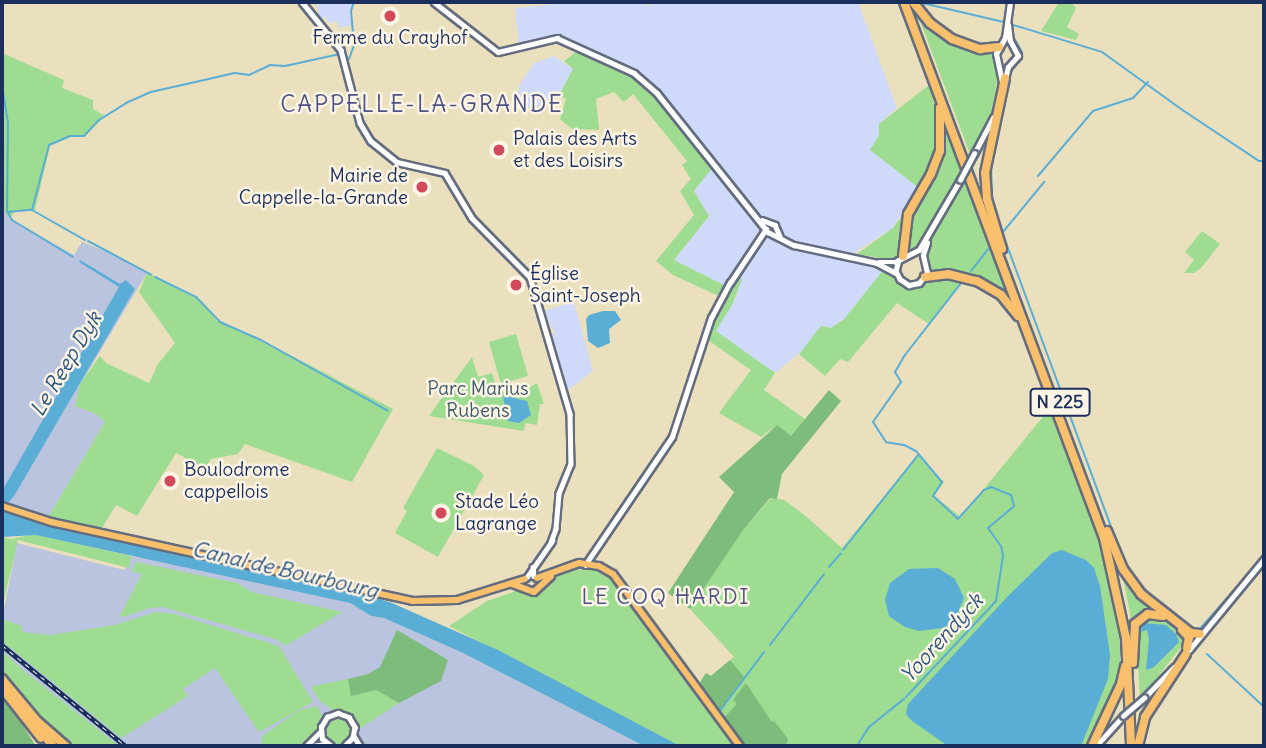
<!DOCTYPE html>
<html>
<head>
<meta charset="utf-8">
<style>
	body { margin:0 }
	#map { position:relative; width:1266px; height:748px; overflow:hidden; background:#ebe0bd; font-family:Delius,sans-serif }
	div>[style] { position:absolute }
	.built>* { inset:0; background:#cfdafa }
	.industrial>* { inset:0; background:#bac4de }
	.green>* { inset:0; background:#9edc91 }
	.round { border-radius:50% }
	.forest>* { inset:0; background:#7ebc7b }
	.water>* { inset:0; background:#5aaed6 }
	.stream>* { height:2px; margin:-1px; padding:0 1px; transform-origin:1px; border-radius:1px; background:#5aaed6 }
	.roads { filter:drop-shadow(2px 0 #646d7f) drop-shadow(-2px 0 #646d7f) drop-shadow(0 2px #646d7f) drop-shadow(0 -2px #646d7f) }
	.minor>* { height:4.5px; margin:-2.25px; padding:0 2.25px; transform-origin:2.25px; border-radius:2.25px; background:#fff }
	.major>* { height:6px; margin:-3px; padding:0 3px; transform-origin:3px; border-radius:3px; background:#f8bf6c }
	.highway>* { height:8px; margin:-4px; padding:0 4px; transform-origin:4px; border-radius:4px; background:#f8bf6c }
	.rail>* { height:4.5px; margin-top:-2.25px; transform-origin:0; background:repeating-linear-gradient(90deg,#fcf5e5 0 5px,#1b2f5e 0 10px); box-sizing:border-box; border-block:2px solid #1b2f5e }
	.bridges { filter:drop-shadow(2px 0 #646d7f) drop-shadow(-2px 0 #646d7f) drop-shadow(0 2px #646d7f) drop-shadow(0 -2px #646d7f) }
	.minor-bridge>* { height:4.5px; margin:-2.25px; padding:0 2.25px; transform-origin:2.25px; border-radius:2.25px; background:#fff }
	.dots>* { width:19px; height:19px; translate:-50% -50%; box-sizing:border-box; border:4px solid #fcf5e5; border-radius:50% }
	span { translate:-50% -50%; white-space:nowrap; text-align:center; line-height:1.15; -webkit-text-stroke:5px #fcf5e5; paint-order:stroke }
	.shield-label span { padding:2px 5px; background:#fcf5e5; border:2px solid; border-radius:5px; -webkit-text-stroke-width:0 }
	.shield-label { font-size:18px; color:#1b2f5e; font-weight:700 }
	.poi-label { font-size:19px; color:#1b2f5e }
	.left { translate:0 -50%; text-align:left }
	.right { translate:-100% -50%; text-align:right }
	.park-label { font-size:19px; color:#3c5a6b }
	.water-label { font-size:21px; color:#2e5582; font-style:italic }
	.neighbourhood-label { font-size:21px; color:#4f5485; letter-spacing:2px }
	.quarter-label { font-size:23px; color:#4f5485; letter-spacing:2px }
	.frame { position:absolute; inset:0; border:4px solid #1b2f5e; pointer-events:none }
</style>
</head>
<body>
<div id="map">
	<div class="built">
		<div style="clip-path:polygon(316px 2px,353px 2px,351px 25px,339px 28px,337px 21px,329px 23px,325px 17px,320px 19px)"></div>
		<div style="clip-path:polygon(579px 2px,640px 2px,650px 6px,652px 2px,858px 2px,897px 108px,879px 124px,919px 188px,893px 228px,857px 251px,857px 263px,885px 268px,844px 319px,831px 328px,821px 326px,803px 350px,775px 373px,715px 331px,738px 293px,674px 260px,709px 216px,694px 191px,716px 161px,656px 86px,632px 69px,609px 57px,606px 64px,577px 51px,579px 46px,559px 35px,519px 47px,515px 8px)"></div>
		<div style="clip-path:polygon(554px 56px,573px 69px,558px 97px,549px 95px,541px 115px,518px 101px,519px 86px,534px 63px)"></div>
		<div style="clip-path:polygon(574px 302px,593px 371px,567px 391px,553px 345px,552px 335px,555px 333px,543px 311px)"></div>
	</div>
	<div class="industrial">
		<div style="clip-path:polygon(2px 181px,3px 209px,10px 219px,74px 255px,82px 242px,115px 255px,147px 273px,80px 385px,75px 406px,96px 414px,105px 422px,47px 519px,2px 504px)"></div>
		<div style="clip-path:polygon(17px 543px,125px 570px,128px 556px,151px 559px,350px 603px,371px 616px,384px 618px,463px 653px,644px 746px,40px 746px,2px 695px,2px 638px,22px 627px,2px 619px)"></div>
	</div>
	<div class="green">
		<div style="clip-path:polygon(1059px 2px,1071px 2px,1076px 8px,1067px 27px,1079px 34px,1076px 40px,1041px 31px)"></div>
		<div style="clip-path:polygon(916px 10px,940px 35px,978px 51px,991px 52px,999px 68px,992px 113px,970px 154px)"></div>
		<div style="clip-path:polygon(577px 51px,606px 64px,609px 57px,642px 75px,656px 86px,717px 162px,694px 191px,709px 216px,674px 260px,724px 285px,732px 273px,742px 279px,733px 303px,716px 331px,775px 373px,764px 390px,805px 419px,791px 437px,777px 425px,761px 437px,719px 413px,751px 370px,705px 338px,723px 298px,673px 275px,656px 261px,694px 215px,680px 191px,691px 179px,682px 165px,687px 161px,633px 94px,624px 102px,614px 92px,596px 99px,599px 130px,572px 129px,560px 119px,566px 98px,558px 97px,573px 69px,564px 61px)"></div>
		<div style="clip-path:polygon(2px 53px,64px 80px,62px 88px,93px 100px,93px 109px,105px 116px,84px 137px,70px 137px,50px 146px,35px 210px,15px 210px,10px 219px,3px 209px,2px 181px)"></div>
		<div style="clip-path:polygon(929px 85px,939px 122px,939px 144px,919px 188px,870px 150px,879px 135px,879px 124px)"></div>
		<div style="clip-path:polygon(944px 119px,963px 169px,926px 234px,915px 249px,909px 250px,908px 220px,943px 139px)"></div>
		<div style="clip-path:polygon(965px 176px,1017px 310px,999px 291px,940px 272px,930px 272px,926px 254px,928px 245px)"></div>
		<div style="clip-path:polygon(907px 209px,902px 253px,890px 260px,857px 254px,893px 228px)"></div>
		<div style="clip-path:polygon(1202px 231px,1220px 244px,1201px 268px,1194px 273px,1184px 273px,1194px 260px,1185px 252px)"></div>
		<div style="clip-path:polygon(885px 268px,907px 287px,920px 285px,930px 276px,964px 279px,929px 324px,897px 303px,848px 362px,840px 359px,825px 376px,799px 354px,821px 326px,831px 328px,844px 319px)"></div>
		<div style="clip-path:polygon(147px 273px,202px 301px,217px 321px,256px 337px,393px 409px,352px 482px,245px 444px,238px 454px,211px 459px,205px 468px,176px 453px,137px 516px,116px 505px,97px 536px,44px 524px,105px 422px,96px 414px,75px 406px,80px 384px,100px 356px,106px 363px,149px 383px,158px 364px,175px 343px,139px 292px)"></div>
		<div style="clip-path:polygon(516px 334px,528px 376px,501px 384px,489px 342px)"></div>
		<div style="clip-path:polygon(472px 357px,478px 377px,492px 373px,496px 385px,506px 394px,517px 395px,537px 383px,544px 404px,540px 404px,537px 425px,525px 423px,524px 431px,429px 416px)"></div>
		<div style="clip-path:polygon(1050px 408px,1097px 523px,1114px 588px,1120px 634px,1121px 673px,1089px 746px,680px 746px,449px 626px,487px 601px,522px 589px,534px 594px,552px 578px,567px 570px,593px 569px,595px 560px,611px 568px,632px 593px,629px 598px,696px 688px,706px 673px,711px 676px,734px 657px,690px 609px,744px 529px,771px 498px,784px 500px,802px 513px,842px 548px,919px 453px,932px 472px,944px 482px,934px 496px,961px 517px)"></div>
		<div style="clip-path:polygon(437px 448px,474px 466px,484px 475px,438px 557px,395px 533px,407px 511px,403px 508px)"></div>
		<div style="clip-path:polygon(33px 534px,131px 556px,129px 568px,18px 540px,2px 609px,2px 537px,12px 539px)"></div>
		<div style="clip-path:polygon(136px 562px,237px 583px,252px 592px,342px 612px,285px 646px,278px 640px,163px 607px,150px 608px,123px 617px,120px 616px,142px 574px,131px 571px)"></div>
		<div style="clip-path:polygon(1122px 573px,1158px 612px,1132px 624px)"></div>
		<div style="clip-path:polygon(156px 612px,175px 614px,279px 646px,313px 702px,259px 732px,215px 668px,183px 689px,188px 696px,121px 738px,2px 641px,2px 619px,22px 626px,22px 632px,50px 635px,115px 625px)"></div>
		<div style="clip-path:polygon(1145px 618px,1162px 619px,1181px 632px,1186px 641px,1140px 699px,1136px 630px)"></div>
		<div style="clip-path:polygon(2px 651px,23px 670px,119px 746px,70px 746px,62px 740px,40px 721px,2px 672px)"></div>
		<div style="clip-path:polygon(348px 679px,351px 696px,377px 690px,399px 703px,359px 729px,358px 738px,369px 746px,361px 746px,356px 736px,356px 727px,352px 717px,334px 711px,320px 701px,312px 689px,313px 686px)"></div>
		<div style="clip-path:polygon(317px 706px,323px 717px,314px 738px,302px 746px,261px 746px,262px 736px,300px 710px)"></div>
		<div class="round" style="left:323px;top:716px;width:30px;height:30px"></div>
	</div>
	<div class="forest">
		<div style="clip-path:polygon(829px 390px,841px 401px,782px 474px,777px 499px,770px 498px,744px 529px,690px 609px,668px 593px,734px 492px,719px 477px,777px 425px,791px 436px)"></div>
		<div style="clip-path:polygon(397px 630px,448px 660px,441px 681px,399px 703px,376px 690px,351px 696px,348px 679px,368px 674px,380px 667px)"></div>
		<div style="clip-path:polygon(730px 660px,745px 678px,719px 713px,701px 688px,701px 681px,706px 673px,711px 676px)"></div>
		<div style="clip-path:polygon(746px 683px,771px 721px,775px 722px,788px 739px,786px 746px,744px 746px,723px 719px,737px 704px,733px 700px)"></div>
		<div style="clip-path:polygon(2px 695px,9px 704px,36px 746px,3px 746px)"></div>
	</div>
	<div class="water">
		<div style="clip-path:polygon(80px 260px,120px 284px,126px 280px,135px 289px,14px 496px,7px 504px,2px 505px,2px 491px,119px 287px,79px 262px)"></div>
		<div style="clip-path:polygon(603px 311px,615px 311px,621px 320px,609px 329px,610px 343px,598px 348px,588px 341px,586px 319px,589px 315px)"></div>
		<div style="clip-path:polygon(506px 396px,527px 401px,531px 415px,519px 423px,508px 421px,503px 397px)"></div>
		<div style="clip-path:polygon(2px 509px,41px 523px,360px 593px,392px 603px,498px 650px,680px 746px,644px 746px,463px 653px,384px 618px,371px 616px,350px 603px,36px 535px,2px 537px)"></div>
		<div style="clip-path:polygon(1062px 550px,1086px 560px,1094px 568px,1100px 586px,1110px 655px,1108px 679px,1081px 746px,948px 746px,912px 721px,906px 714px,908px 704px,1008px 596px,1052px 553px)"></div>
		<div style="clip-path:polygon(909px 569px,938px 568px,955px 579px,964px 598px,954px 622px,943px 628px,919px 631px,905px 627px,889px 616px,885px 600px,890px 583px)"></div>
		<div style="clip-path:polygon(1143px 623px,1166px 625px,1176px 634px,1179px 642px,1154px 667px,1146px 670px,1149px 639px,1147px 630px,1140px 632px)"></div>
	</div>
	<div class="stream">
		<div style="left:371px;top:2px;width:5px;rotate:11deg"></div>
		<div style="left:918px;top:2px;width:88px;rotate:13.1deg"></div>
		<div style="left:1010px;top:24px;width:96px;rotate:16.9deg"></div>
		<div style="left:1102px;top:52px;width:97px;rotate:35.8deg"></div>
		<div style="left:1181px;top:109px;width:94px;rotate:33.7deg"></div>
		<div style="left:1259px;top:161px;width:5px"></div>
		<div style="left:349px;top:59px;width:15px;rotate:-70deg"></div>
		<div style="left:354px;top:45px;width:34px;rotate:-95deg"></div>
		<div style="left:351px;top:11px;width:9px;rotate:-72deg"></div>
		<div style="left:2px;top:85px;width:37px;rotate:81deg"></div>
		<div style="left:8px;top:122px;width:90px;rotate:90.6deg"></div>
		<div style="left:7px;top:212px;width:25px;rotate:-5deg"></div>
		<div style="left:32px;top:210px;width:61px;rotate:29.5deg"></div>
		<div style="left:992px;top:159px;width:88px;rotate:-78.2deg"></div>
		<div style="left:1010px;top:73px;width:19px;rotate:-54deg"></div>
		<div style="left:1021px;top:58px;width:6px;rotate:-81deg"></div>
		<div style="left:1022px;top:52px;width:14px;rotate:-120deg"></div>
		<div style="left:991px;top:164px;width:36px;rotate:88deg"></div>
		<div style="left:992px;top:200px;width:34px;rotate:73deg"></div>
		<div style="left:1002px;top:232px;width:349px;rotate:69.7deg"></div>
		<div style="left:1038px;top:176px;width:85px;rotate:-49.8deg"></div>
		<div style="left:1093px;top:111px;width:42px;rotate:-18deg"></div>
		<div style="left:1133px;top:98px;width:22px;rotate:-47deg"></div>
		<div style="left:32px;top:210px;width:67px;rotate:-75.3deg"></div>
		<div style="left:49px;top:145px;width:23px;rotate:-23deg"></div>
		<div style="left:70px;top:136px;width:14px"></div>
		<div style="left:84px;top:136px;width:22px;rotate:-47deg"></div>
		<div style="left:99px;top:120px;width:32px;rotate:-32deg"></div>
		<div style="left:126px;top:103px;width:27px;rotate:-24deg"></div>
		<div style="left:151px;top:92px;width:68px;rotate:-12.8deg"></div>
		<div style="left:217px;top:77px;width:18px;rotate:-13deg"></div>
		<div style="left:235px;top:73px;width:14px;rotate:8deg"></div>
		<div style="left:249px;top:75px;width:23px;rotate:-25deg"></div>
		<div style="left:270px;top:65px;width:15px;rotate:4deg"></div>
		<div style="left:285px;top:66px;width:56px;rotate:-12.3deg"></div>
		<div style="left:8px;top:213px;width:8px;rotate:60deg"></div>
		<div style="left:12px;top:220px;width:71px;rotate:31.2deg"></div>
		<div style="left:1003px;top:232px;width:65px;rotate:-50.6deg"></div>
		<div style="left:88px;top:241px;width:72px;rotate:28deg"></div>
		<div style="left:971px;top:271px;width:28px;rotate:-52deg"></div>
		<div style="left:155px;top:277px;width:46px;rotate:26deg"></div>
		<div style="left:196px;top:297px;width:35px;rotate:46deg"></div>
		<div style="left:220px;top:322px;width:45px;rotate:23.7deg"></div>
		<div style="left:261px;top:340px;width:145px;rotate:29.2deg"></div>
		<div style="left:843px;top:550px;width:121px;rotate:-51.7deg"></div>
		<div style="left:829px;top:567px;width:18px;rotate:-49deg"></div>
		<div style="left:1137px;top:582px;width:29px;rotate:44deg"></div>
		<div style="left:1224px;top:611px;width:62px;rotate:-49.6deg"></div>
		<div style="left:1173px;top:614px;width:26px;rotate:37deg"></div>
		<div style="left:1199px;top:630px;width:76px;rotate:-48.7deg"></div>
		<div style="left:770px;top:645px;width:89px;rotate:-52.7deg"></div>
		<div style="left:1207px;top:654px;width:78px;rotate:42.9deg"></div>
		<div style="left:906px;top:697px;width:132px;rotate:-46.8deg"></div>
		<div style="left:996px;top:601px;width:46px;rotate:-81.2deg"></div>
		<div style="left:1003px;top:556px;width:10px;rotate:-101deg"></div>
		<div style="left:1001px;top:546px;width:22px;rotate:-126deg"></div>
		<div style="left:988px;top:528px;width:34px;rotate:-40deg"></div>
		<div style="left:1014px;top:506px;width:11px;rotate:-105deg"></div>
		<div style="left:1011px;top:495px;width:22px;rotate:-158deg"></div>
		<div style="left:991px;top:487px;width:8px;rotate:157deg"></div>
		<div style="left:984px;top:490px;width:39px;rotate:132deg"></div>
		<div style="left:958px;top:519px;width:34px;rotate:-137deg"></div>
		<div style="left:933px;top:496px;width:17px;rotate:-57deg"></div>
		<div style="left:942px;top:482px;width:40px;rotate:-130deg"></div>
		<div style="left:916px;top:451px;width:13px;rotate:-153deg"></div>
		<div style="left:904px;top:445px;width:18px;rotate:-171deg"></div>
		<div style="left:886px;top:442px;width:24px;rotate:-123deg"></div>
		<div style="left:873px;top:422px;width:49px;rotate:-55deg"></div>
		<div style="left:901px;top:382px;width:12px;rotate:-121deg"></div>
		<div style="left:895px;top:372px;width:20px;rotate:-60deg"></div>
		<div style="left:905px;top:355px;width:93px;rotate:-52deg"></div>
		<div style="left:719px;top:712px;width:75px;rotate:-53.1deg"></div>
		<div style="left:857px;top:746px;width:22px;rotate:-58deg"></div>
		<div style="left:869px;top:727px;width:45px;rotate:-38.7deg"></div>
	</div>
	<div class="roads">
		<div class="minor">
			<div style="left:302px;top:2px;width:62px;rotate:50.9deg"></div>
			<div style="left:341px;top:50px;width:75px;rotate:75.4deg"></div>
			<div style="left:360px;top:123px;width:21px;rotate:59deg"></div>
			<div style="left:371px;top:141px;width:33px;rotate:39deg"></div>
			<div style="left:397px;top:162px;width:49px;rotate:12.9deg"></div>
			<div style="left:445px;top:173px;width:52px;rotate:59deg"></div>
			<div style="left:472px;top:218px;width:83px;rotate:45.5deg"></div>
			<div style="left:530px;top:277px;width:143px;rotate:73.7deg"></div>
			<div style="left:570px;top:414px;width:50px;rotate:88.9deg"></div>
			<div style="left:571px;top:464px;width:32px;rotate:112deg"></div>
			<div style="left:559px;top:494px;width:35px;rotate:95deg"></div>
			<div style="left:556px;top:529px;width:15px;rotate:110deg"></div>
			<div style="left:434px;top:2px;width:81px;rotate:38deg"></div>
			<div style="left:498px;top:52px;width:61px;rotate:-13.3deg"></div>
			<div style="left:557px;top:38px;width:85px;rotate:24.4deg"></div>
			<div style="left:634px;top:73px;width:30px;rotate:41deg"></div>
			<div style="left:657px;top:93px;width:178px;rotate:51.4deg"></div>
			<div style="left:768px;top:232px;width:29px;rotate:27deg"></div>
			<div style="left:794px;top:245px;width:85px;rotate:12.2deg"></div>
			<div style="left:877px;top:263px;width:21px;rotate:28deg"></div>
			<div style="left:1005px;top:79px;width:12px;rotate:-76deg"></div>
			<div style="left:1008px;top:67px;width:15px;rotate:-48deg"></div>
			<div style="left:1018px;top:56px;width:17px;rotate:-118deg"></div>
			<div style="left:1010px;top:41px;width:16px;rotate:-97deg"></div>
			<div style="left:1002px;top:82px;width:29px;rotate:-102deg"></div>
			<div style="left:996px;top:54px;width:18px;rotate:-61deg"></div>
			<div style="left:1005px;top:38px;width:36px;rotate:-82deg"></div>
			<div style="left:974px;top:154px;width:41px;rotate:-62.2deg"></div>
			<div style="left:762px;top:220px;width:14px;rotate:21deg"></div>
			<div style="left:775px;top:225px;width:12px;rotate:66deg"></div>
			<div style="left:899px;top:260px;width:11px;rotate:105deg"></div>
			<div style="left:896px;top:271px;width:9px;rotate:63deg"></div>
			<div style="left:900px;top:279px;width:11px;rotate:34deg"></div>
			<div style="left:909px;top:285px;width:10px;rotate:-11deg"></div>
			<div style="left:919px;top:283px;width:13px;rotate:-51deg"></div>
			<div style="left:927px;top:273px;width:18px;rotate:-103deg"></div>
			<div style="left:923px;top:255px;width:13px;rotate:-72deg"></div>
			<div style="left:879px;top:262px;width:16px"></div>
			<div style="left:895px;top:262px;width:27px;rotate:-27deg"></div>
			<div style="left:919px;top:250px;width:81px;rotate:-59.6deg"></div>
			<div style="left:585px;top:565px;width:155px;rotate:-55.8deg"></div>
			<div style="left:672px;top:437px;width:125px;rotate:-71.9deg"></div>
			<div style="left:711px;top:318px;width:40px;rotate:-62deg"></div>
			<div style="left:730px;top:283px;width:65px;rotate:-56.3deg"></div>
			<div style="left:533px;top:567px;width:9px;rotate:84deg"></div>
			<div style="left:527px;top:577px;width:44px;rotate:-55.2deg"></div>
			<div style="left:1189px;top:650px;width:118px;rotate:-50.5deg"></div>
			<div style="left:1144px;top:698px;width:43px;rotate:-45.9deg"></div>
			<div style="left:354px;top:736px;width:12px;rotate:59deg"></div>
			<div style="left:306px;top:746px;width:20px;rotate:-45deg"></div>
			<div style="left:312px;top:746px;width:13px;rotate:-9deg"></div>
			<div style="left:331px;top:746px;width:11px;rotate:-142deg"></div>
			<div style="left:322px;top:739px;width:12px;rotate:-95deg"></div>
			<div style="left:321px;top:727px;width:12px;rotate:-59deg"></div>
			<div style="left:327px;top:717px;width:12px;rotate:-20deg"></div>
			<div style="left:338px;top:713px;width:12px;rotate:20deg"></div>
			<div style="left:349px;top:717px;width:12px;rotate:59deg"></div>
			<div style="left:355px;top:727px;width:11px;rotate:100deg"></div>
			<div style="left:353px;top:738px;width:11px;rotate:135deg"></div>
			<div style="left:1096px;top:746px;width:40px;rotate:-48deg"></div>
		</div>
		<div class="major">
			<div style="left:2px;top:506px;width:52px;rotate:18.1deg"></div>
			<div style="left:51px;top:522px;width:370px;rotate:12.3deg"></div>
			<div style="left:412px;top:601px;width:45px;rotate:-1.3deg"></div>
			<div style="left:457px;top:600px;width:71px;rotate:-17.2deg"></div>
			<div style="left:537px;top:578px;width:45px;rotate:-19.7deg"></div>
			<div style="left:579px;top:563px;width:20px;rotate:9deg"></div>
			<div style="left:599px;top:566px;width:16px;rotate:30deg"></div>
			<div style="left:613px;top:574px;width:214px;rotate:53.6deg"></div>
			<div style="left:512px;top:584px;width:23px;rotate:20deg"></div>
			<div style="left:534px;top:592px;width:23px;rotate:-43deg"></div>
		</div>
		<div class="highway">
			<div style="left:904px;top:2px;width:572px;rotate:69.54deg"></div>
			<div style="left:1104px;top:538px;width:102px;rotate:77.6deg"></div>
			<div style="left:1126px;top:638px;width:108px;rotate:87.3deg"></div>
			<div style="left:913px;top:2px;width:27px;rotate:51deg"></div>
			<div style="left:930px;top:23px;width:27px;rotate:36deg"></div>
			<div style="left:952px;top:39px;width:30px;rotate:20deg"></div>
			<div style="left:980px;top:49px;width:19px;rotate:-6deg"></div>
			<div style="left:1002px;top:249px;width:52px;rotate:-106.7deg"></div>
			<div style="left:987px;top:199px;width:26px;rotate:-94deg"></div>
			<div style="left:985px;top:173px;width:97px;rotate:-78.1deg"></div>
			<div style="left:903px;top:256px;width:42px;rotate:-83.2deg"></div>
			<div style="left:908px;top:214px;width:46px;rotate:-60.1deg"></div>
			<div style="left:931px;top:174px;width:25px;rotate:-69deg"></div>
			<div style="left:940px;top:151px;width:43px;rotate:-90deg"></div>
			<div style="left:925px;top:277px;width:23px;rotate:-7deg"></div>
			<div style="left:948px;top:274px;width:30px;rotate:14deg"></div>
			<div style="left:977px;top:281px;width:28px;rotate:30deg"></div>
			<div style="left:1001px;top:295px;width:27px;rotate:51deg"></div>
			<div style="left:1107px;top:531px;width:41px;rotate:67.2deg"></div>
			<div style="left:1123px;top:569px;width:31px;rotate:54deg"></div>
			<div style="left:1141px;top:594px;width:63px;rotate:38deg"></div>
			<div style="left:1191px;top:633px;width:9px;rotate:6deg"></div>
			<div style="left:1182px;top:630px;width:10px;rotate:45deg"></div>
			<div style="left:1189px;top:637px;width:11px;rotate:100deg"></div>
			<div style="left:1133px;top:663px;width:39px;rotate:-87deg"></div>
			<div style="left:1135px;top:624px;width:16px;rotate:-38deg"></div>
			<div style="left:1148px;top:614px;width:15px;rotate:8deg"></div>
			<div style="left:2px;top:679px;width:55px;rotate:50.2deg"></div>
			<div style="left:37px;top:721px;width:38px;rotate:41deg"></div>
			<div style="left:2px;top:688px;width:63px;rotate:52deg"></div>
			<div style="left:39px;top:729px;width:22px;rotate:51deg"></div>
			<div style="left:1092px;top:746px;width:68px;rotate:-64.9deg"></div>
			<div style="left:1121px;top:684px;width:18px;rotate:-77deg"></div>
			<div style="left:1138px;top:746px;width:30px;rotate:-76deg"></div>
			<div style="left:1145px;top:717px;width:75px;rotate:-56.9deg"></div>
		</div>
	</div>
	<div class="rail">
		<div style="left:2px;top:645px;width:160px;rotate:39.2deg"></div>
	</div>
	<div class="bridges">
		<div class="minor-bridge">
			<div style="left:960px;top:180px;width:30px;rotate:-62deg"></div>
			<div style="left:1123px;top:716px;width:28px;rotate:-41deg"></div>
		</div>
	</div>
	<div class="dots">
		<div style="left:390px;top:16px;background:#d1495b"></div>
		<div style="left:499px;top:150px;background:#d1495b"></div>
		<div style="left:422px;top:187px;background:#d1495b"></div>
		<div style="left:516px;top:285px;background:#d1495b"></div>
		<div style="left:170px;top:481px;background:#d1495b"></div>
		<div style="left:441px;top:513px;background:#d1495b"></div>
	</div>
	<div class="shield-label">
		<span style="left:1060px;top:402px">N 225</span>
	</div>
	<div class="poi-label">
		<span style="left:390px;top:38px">Ferme du Crayhof</span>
		<span class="left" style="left:513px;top:150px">Palais des Arts<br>et des Loisirs</span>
		<span class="right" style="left:408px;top:187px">Mairie de<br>Cappelle-la-Grande</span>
		<span class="left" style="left:530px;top:285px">Église<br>Saint-Joseph</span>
		<span class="left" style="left:184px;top:481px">Boulodrome<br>cappellois</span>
		<span class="left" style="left:455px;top:513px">Stade Léo<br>Lagrange</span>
	</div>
	<div class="park-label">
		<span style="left:478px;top:400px">Parc Marius<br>Rubens</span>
	</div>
	<div class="water-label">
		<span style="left:66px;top:364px;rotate:-59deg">Le Reep Dyk</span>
		<span style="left:285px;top:570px;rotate:13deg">Canal de Bourbourg</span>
		<span style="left:942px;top:638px;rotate:-48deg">Yoorendyck</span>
	</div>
	<div class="neighbourhood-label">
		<span style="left:666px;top:597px">LE COQ HARDI</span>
	</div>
	<div class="quarter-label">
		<span style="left:422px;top:104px">CAPPELLE-LA-GRANDE</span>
	</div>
	<div class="frame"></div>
</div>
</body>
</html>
